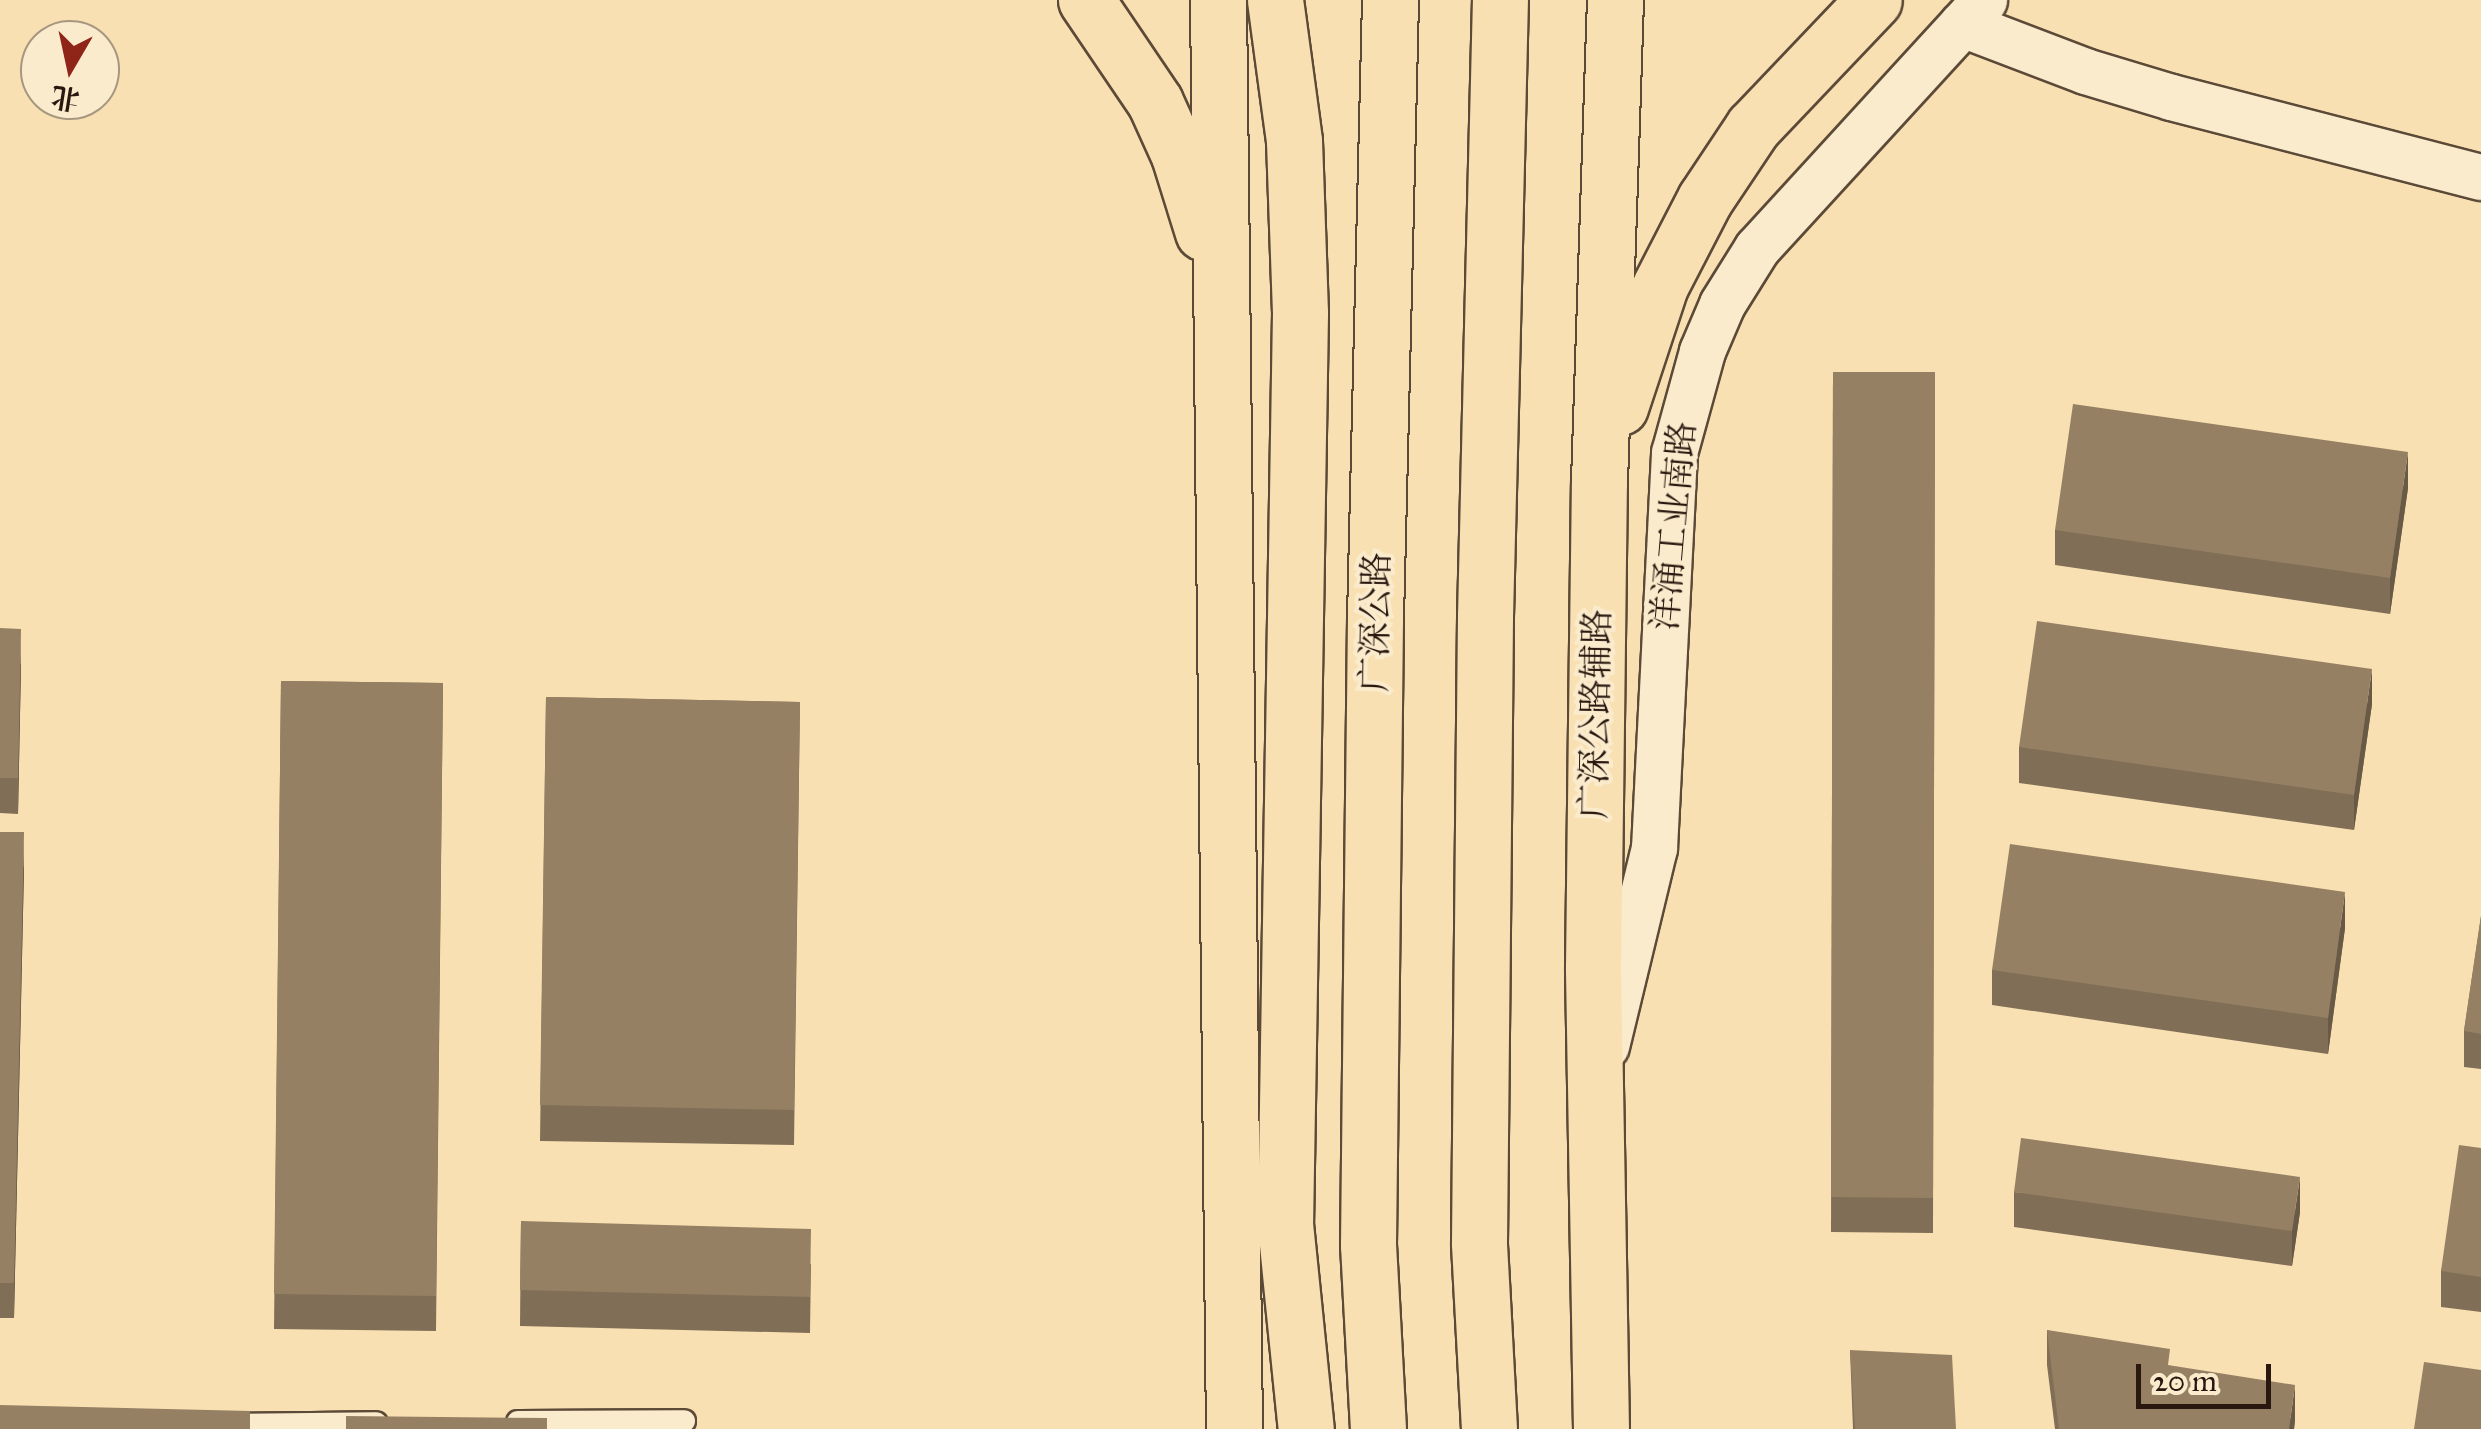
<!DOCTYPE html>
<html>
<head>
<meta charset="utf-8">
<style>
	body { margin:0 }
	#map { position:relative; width:2481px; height:1429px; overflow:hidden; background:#f9e0b2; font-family:"IM FELL Great Primer","Noto Serif SC",serif }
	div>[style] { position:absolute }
	.roads { filter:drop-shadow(2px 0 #5c4a38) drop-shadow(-2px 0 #5c4a38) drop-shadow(0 2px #5c4a38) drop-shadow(0 -2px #5c4a38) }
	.service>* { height:22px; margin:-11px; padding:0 11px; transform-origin:11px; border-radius:11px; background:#fbebcd }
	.minor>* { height:45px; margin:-22.5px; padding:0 22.5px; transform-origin:22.5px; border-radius:22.5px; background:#fbebcd }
	.primary>* { height:55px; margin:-27.5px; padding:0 27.5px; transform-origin:27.5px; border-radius:27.5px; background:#f9e0b2 }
	.trunk>* { height:55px; margin:-27.5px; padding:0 27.5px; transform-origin:27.5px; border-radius:27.5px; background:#f9e0b2 }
	.wall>* { inset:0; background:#806e56 }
	.shaded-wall>* { inset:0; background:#685a46 }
	.building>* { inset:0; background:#958064 }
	span { translate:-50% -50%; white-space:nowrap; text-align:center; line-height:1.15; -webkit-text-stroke:8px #fbebcd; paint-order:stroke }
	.street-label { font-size:35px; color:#28180f }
	.north { position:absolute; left:20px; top:20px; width:100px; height:100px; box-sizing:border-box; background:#fbebcd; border:2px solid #a79781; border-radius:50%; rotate:189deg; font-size:28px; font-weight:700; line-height:40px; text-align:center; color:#28180f }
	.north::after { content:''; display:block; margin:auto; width:35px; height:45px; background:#8f2418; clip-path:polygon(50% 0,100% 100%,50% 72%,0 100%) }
	.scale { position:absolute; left:2136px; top:1364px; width:135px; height:45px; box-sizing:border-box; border:5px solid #28180f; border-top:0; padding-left:12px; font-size:30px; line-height:35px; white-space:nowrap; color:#28180f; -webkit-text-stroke:8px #fbebcd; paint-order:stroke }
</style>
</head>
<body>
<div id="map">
	<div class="roads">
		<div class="service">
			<div style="left:518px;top:1422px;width:166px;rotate:-0.3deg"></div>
			<div style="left:223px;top:1425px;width:153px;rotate:-0.7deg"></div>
		</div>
		<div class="minor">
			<div style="left:1962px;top:24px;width:132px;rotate:20.9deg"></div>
			<div style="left:2085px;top:71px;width:90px;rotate:16.8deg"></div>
			<div style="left:2171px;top:97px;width:320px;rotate:14.5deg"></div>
			<div style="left:1606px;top:1046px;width:204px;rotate:-76.4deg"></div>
			<div style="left:1654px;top:848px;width:396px;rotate:-87.1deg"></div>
			<div style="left:1674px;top:453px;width:106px;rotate:-74.6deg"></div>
			<div style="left:1702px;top:351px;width:51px;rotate:-66.9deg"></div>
			<div style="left:1722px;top:304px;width:66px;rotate:-58deg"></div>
			<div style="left:1757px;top:248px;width:336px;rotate:-47.5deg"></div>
		</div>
		<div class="primary">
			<div style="left:1086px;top:0;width:123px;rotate:55.9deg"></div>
			<div style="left:1155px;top:102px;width:58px;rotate:65.6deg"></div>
			<div style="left:1179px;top:155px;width:81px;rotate:72.7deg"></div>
			<div style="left:1218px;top:0;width:1429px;rotate:89.36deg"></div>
			<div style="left:1620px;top:407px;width:127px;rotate:-71.7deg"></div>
			<div style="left:1660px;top:286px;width:98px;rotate:-62.7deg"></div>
			<div style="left:1705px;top:199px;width:87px;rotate:-56.3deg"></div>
			<div style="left:1753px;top:127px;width:175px;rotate:-46.4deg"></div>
			<div style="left:1601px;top:1429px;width:461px;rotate:-91deg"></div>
			<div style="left:1593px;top:968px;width:486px;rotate:-89.3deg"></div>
			<div style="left:1599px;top:482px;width:482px;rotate:-88.1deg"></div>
		</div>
		<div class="trunk">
			<div style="left:1275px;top:0;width:142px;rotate:82.3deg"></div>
			<div style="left:1294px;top:141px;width:172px;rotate:88deg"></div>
			<div style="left:1300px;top:313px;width:911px;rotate:90.94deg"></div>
			<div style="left:1285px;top:1224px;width:206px;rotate:84.2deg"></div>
			<div style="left:1378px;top:1429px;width:184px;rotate:-93.1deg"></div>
			<div style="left:1368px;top:1245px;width:627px;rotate:-89.36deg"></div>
			<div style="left:1375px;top:618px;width:618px;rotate:-88.61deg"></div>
			<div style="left:1489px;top:1429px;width:187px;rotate:-93.1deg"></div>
			<div style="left:1479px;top:1242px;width:626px;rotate:-89.45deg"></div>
			<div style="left:1485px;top:616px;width:616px;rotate:-88.61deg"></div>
		</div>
	</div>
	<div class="wall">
		<div style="clip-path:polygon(1833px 372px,1935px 372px,1933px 1233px,1831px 1232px)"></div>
		<div style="clip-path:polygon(2408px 488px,2390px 614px,2055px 565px,2055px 530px)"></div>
		<div style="clip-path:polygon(0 628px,21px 665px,18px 814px,0 813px)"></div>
		<div style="clip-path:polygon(281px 681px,443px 683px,436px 1331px,274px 1329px)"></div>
		<div style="clip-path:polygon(546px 697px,800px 702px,794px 1145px,540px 1141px)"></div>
		<div style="clip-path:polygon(2372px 704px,2354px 830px,2019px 783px,2019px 747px)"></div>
		<div style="clip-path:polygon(0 832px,24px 868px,14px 1318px,0 1318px)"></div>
		<div style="clip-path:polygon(2481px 916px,2481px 1069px,2464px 1067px,2464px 1031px)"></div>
		<div style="clip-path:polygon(2345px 928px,2328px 1054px,1992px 1005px,1992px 970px)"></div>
		<div style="clip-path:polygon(2481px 1148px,2481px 1312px,2441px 1307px,2441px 1271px)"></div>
		<div style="clip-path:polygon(2014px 1192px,2300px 1212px,2292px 1266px,2014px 1227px)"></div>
		<div style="clip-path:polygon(521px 1221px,811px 1264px,810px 1333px,520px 1326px)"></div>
		<div style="clip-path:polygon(2047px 1330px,2170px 1366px,2295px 1420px,2294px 1429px,2055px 1429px,2047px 1365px)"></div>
		<div style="clip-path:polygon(1850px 1350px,1956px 1429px,1853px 1429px)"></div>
	</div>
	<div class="shaded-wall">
		<div style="clip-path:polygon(2408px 452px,2408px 488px,2390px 614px,2390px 578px)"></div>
		<div style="clip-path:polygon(21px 629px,21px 665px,18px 814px,18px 778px)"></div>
		<div style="clip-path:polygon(2372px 669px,2372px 704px,2354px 830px,2354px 795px)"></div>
		<div style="clip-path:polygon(24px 832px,24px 868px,14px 1318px,14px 1283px)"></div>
		<div style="clip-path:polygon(2345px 892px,2345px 928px,2328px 1054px,2328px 1018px)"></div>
		<div style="clip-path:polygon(2300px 1177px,2300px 1212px,2292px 1266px,2292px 1231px)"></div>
		<div style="clip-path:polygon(2295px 1385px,2295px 1420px,2294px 1429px,2289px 1429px)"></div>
	</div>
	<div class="building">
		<div style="clip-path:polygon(1833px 372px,1935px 372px,1933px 1198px,1831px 1197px)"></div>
		<div style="clip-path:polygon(2073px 404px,2408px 452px,2390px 578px,2055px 530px)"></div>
		<div style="clip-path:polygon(2037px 621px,2372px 669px,2354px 795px,2019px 747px)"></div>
		<div style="clip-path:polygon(0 628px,21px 629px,18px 778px,0 778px)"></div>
		<div style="clip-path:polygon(281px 681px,443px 683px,436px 1296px,274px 1294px)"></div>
		<div style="clip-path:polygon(546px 697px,800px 702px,794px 1110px,540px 1105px)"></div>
		<div style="clip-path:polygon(0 832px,24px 832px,14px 1283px,0 1283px)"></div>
		<div style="clip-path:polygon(2010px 844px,2345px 892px,2328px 1018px,1992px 970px)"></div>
		<div style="clip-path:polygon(2481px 916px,2481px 1034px,2464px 1031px)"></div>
		<div style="clip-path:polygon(2021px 1138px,2300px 1177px,2292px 1231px,2014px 1192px)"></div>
		<div style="clip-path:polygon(2459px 1145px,2481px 1148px,2481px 1277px,2441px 1271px)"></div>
		<div style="clip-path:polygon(521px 1221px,811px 1229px,810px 1297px,520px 1290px)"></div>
		<div style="clip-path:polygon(2047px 1330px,2170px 1349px,2168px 1365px,2295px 1385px,2289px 1429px,2059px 1429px)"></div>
		<div style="clip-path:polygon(1850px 1350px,1952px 1355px,1956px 1429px,1855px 1429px)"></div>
		<div style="clip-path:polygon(2424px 1362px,2481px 1370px,2481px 1429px,2414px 1429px)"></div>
		<div style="clip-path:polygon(0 1405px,250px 1411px,250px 1429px,0 1429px)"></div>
		<div style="clip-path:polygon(346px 1416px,547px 1418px,547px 1429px,346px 1429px)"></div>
	</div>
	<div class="street-label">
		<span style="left:1674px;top:526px;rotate:-85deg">洋涌工业南路</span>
		<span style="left:1376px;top:622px;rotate:-89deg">广深公路</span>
		<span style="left:1596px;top:714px;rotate:-89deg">广深公路辅路</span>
	</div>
	<div class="north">北</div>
	<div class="scale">20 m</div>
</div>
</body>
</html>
